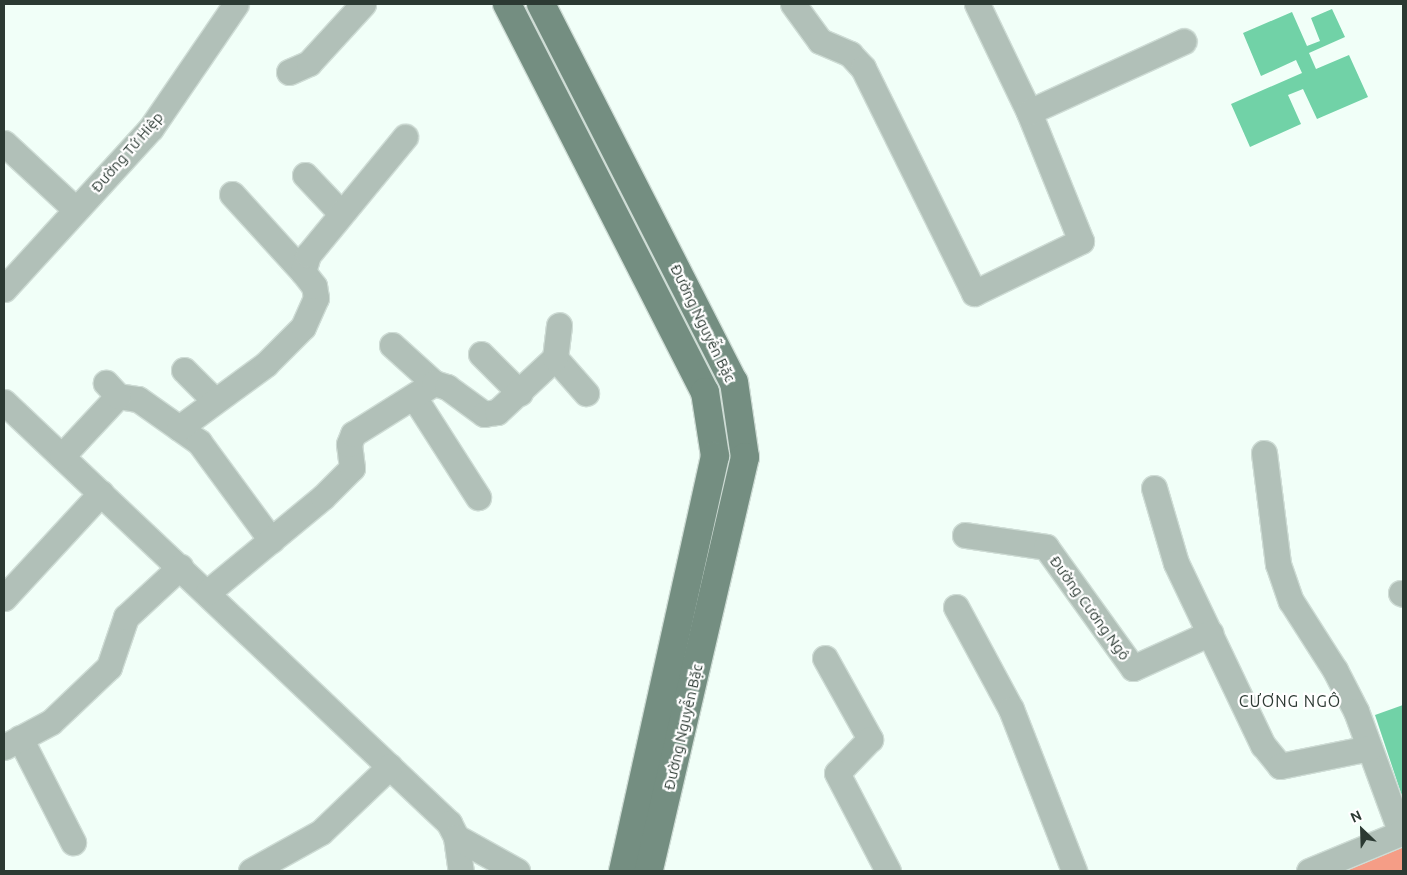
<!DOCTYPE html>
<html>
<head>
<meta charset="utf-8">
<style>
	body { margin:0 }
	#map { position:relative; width:1407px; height:875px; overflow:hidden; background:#f1fff8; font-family:Ubuntu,sans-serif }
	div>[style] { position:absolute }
	.water>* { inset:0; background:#f59d86 }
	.building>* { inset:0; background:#71d2a7 }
	.roads { filter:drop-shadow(1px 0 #cedcd5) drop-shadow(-1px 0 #cedcd5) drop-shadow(0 1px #cedcd5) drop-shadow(0 -1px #cedcd5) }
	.minor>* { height:25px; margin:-12.5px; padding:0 12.5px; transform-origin:12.5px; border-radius:12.5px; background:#b1c0b8 }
	.major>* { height:28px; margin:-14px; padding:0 14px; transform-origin:14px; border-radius:14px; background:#748e81 }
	span { translate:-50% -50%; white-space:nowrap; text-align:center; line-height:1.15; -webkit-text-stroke:4.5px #fff; paint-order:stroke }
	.street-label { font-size:15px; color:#2c3a33 }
	.neighbourhood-label { font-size:16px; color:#2c3a33; letter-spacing:1px }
	.frame { position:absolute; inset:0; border:5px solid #2c3a33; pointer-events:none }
	.north { position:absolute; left:1337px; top:805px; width:50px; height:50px; -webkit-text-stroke:4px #fff; paint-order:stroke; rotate:336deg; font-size:14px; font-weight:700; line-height:20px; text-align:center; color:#2c3a33 }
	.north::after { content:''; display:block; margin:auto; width:18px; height:22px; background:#2c3a33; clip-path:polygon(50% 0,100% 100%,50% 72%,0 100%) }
</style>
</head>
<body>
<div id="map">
	<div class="water">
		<div style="clip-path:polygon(1403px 847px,1403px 871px,1335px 871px,1367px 857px)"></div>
	</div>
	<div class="building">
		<div style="clip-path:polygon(1332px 9px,1345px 37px,1309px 53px,1316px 69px,1349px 55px,1368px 97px,1317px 119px,1303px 89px,1288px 95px,1301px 124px,1250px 147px,1231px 104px,1302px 73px,1296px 60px,1261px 76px,1243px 33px,1292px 12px,1307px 46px,1320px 41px,1311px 18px)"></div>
		<div style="clip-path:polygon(1403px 705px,1403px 799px,1375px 715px)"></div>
	</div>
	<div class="roads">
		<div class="minor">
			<div style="left:793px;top:4px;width:46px;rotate:53.9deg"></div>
			<div style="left:820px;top:41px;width:33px;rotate:23deg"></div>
			<div style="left:850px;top:54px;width:19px;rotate:47deg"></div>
			<div style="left:863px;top:68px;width:251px;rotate:63.7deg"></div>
			<div style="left:974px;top:293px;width:119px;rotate:-25.9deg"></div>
			<div style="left:1081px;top:241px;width:139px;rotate:-112deg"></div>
			<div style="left:1029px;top:112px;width:120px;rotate:-115.7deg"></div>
			<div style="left:289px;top:72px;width:22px;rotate:-24deg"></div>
			<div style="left:309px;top:63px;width:80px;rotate:-47.5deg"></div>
			<div style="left:1029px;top:112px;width:170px;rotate:-24.6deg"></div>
			<div style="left:4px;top:143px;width:98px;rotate:42.9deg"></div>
			<div style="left:305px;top:175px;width:51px;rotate:46.6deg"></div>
			<div style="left:232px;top:194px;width:105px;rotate:47.7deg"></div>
			<div style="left:4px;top:289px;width:218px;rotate:-47.6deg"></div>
			<div style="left:151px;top:128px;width:150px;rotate:-55.6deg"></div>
			<div style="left:392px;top:345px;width:57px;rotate:42.1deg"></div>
			<div style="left:481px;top:354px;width:55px;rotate:45deg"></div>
			<div style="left:555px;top:358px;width:47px;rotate:48.5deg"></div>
			<div style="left:184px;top:370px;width:42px;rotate:45deg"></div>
			<div style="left:118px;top:396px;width:20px;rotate:9deg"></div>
			<div style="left:138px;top:399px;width:75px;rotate:35.2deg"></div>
			<div style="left:199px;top:442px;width:122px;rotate:53.7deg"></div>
			<div style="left:414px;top:397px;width:119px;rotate:57.4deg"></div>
			<div style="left:4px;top:402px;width:613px;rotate:43.41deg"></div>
			<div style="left:449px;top:823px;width:16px;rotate:63deg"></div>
			<div style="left:456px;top:837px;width:34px;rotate:82deg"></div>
			<div style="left:179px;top:428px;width:108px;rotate:-36.3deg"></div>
			<div style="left:266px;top:364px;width:52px;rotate:-45deg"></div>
			<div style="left:303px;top:327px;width:32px;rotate:-66deg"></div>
			<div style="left:316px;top:298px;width:12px;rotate:-99deg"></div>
			<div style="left:314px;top:286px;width:18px;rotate:-128deg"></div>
			<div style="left:303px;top:272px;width:18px;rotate:-74deg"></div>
			<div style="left:308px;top:255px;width:153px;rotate:-50.6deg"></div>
			<div style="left:1264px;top:453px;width:112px;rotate:82.8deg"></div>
			<div style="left:1278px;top:564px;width:39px;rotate:71deg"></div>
			<div style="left:1291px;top:601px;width:82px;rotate:57.5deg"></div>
			<div style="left:1335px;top:670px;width:46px;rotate:62.9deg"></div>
			<div style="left:1356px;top:711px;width:130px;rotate:69.8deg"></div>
			<div style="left:62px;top:456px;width:82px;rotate:-47deg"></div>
			<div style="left:118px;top:396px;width:18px;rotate:-133deg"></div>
			<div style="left:1154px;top:488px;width:78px;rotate:73.7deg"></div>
			<div style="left:1176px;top:563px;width:202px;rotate:64.5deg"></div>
			<div style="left:1263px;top:745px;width:27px;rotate:51deg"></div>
			<div style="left:1280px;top:766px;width:91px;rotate:-11.4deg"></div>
			<div style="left:965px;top:535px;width:82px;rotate:8.4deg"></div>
			<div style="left:1046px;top:547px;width:149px;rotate:54.3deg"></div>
			<div style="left:1133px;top:668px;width:85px;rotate:-24.4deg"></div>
			<div style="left:208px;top:592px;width:149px;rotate:-39.6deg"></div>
			<div style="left:323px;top:497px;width:41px;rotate:-45deg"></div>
			<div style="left:352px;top:468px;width:24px;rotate:-97deg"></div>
			<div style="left:349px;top:444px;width:11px;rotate:-68deg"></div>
			<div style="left:353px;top:434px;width:96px;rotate:-32.2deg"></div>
			<div style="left:434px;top:383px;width:14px;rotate:17deg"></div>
			<div style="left:447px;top:387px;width:46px;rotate:36.1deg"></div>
			<div style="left:484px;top:414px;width:13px;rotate:-9deg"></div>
			<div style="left:497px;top:412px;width:79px;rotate:-43deg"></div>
			<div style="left:555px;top:358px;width:33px;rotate:-83deg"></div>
			<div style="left:1401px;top:593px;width:2px;rotate:27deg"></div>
			<div style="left:4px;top:598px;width:143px;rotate:-47.3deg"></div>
			<div style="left:956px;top:607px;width:116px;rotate:61.7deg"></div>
			<div style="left:1011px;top:709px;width:174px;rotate:68.7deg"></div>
			<div style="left:825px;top:658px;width:93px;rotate:60.9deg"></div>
			<div style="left:870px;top:739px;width:47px;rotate:134.1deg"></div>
			<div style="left:837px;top:773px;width:110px;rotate:62.5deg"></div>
			<div style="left:20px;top:738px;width:117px;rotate:63deg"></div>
			<div style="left:4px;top:747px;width:53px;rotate:-28deg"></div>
			<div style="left:51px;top:722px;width:80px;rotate:-43.5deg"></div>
			<div style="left:109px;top:667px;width:53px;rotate:-71.2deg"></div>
			<div style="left:126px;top:617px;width:74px;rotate:-42.8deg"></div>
			<div style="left:456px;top:837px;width:70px;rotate:29.1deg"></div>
			<div style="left:251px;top:871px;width:80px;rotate:-29.1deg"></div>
			<div style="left:321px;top:832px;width:95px;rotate:-43.7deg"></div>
			<div style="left:1309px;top:871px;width:102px;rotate:-22.5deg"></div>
		</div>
		<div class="major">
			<div style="left:507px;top:4px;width:436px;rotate:63deg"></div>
			<div style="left:705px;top:392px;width:65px;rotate:81.1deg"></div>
			<div style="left:715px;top:456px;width:425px;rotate:102.5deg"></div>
			<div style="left:541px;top:4px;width:424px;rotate:63deg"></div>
			<div style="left:734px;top:382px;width:76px;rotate:81.7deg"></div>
			<div style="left:745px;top:457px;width:425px;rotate:103.1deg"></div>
		</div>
	</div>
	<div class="street-label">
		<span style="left:127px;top:152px;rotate:-49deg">Đường Tứ Hiệp</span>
		<span style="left:703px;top:323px;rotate:64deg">Đường Nguyễn Bặc</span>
		<span style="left:1090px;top:608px;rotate:54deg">Đường Cương Ngô</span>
		<span style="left:683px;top:727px;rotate:-77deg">Đường Nguyễn Bặc</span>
	</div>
	<div class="neighbourhood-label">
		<span style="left:1290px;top:701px">CƯƠNG NGÔ</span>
	</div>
	<div class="frame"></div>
	<div class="north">N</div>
</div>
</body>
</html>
